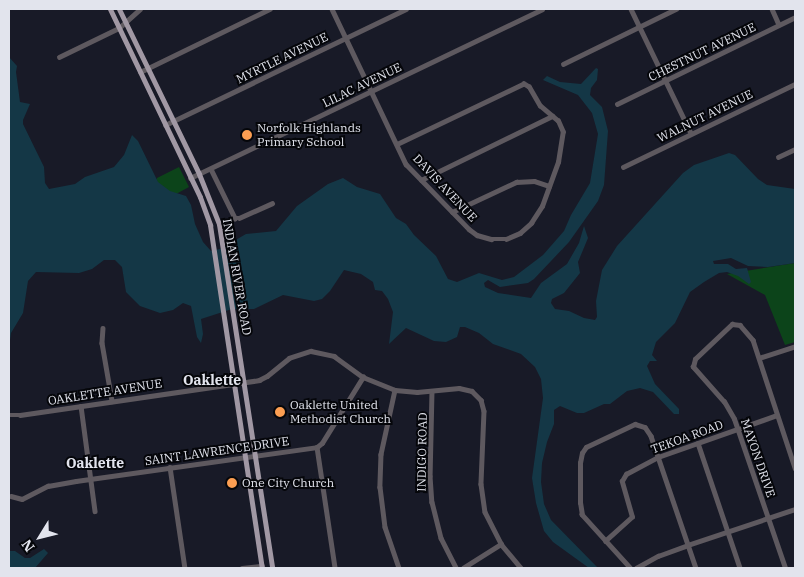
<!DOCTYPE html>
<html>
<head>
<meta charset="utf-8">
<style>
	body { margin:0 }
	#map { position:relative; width:804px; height:577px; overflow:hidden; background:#181a27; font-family:"IBM Plex Serif",serif }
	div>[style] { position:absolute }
	.green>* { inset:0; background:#0c441a }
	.water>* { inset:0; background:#143746 }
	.minor>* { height:4.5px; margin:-2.25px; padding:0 2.25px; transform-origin:2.25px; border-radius:2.25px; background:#5e595f }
	.major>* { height:5px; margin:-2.5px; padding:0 2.5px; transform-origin:2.5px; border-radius:2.5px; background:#a198a4 }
	.dots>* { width:14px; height:14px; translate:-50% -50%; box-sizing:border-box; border:2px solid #05060a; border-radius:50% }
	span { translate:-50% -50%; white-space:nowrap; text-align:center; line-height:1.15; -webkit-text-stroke:4px #05060a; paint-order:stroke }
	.street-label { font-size:12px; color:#e2e4ed }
	.poi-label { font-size:12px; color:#e2e4ed }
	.left { translate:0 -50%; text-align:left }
	.neighbourhood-label { font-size:14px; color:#e2e4ed; font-weight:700 }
	.frame { position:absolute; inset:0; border:10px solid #e2e4ed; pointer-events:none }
	.north { position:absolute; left:15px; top:512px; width:50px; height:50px; -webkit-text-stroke:4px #05060a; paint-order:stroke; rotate:234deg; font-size:14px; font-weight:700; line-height:20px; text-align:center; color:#e2e4ed }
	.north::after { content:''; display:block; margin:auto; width:18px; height:22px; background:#e2e4ed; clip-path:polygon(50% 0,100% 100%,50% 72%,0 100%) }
</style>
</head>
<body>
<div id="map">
	<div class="green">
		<div style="clip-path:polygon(179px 167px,189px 187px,165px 200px,156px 188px,158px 180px,153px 193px,157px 178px)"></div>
		<div style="clip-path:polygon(795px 263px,795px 342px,785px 345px,765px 295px,727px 274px)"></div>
	</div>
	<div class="water">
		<div style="clip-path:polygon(9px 57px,17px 66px,16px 72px,20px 102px,30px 104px,23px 120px,23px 124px,44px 167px,45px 183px,49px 189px,75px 184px,85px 177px,114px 167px,124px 155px,132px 135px,138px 141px,158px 182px,170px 191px,186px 196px,191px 205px,195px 224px,203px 242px,211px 251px,220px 249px,246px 234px,276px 231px,297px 206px,328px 184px,343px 178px,357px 187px,380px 194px,396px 218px,406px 224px,414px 235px,436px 256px,448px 279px,457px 282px,479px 273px,502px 280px,514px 277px,543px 255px,564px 231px,571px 215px,590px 183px,598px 134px,592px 113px,578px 95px,543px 80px,547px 76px,560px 82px,581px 84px,596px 68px,598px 69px,597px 80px,591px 88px,590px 95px,602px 107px,608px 131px,604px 185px,598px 201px,569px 242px,534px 279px,528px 283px,500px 287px,488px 280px,484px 283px,485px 287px,498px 293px,531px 298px,541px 283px,567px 264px,579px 243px,584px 226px,588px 238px,578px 262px,580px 273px,564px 293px,552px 299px,551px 303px,555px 309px,569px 311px,584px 318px,595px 320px,597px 317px,596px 301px,602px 270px,617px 246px,683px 173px,694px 165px,729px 153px,735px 155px,758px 179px,767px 185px,795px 189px,795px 263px,768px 267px,748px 266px,731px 258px,713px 261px,714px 264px,728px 264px,736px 269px,747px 268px,751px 282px,749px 284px,738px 276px,727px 272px,719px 273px,704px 282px,690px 292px,675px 323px,656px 342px,652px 355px,657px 361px,650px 361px,647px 366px,655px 384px,679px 409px,679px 414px,674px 414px,653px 392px,640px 388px,627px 391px,610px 404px,604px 404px,584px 413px,577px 413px,560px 406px,554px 410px,554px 424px,547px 442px,542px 463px,541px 482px,544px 504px,551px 520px,598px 568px,589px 568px,553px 542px,544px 531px,536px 503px,532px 478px,543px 398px,541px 379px,535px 367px,521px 354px,493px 344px,479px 333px,465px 327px,460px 327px,457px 337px,446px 342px,434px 341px,406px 328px,389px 344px,393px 312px,388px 299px,382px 291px,375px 290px,373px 282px,361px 274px,344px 270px,330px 291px,322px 299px,314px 301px,283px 295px,254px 309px,232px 309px,201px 319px,203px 334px,201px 343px,197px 337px,191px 306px,183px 303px,173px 310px,160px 313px,140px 306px,126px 292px,122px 267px,115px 260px,104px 260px,92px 269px,79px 273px,36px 272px,28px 281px,23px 313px,11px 333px,9px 347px)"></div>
		<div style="clip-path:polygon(44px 549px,48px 553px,35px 568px,9px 568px,9px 551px,15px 551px,25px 558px,30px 558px)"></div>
	</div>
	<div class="minor">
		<div style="left:332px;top:9px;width:172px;rotate:64.5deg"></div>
		<div style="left:406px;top:164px;width:91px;rotate:45.9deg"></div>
		<div style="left:469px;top:229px;width:10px;rotate:37deg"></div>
		<div style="left:477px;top:235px;width:15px;rotate:16deg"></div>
		<div style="left:491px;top:239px;width:15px"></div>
		<div style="left:506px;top:239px;width:15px;rotate:-23deg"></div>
		<div style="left:520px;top:233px;width:15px;rotate:-42deg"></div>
		<div style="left:531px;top:223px;width:20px;rotate:-57deg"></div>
		<div style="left:542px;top:206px;width:47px;rotate:-70deg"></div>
		<div style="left:558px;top:162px;width:30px;rotate:-81deg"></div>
		<div style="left:563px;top:132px;width:12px;rotate:-114deg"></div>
		<div style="left:558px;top:121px;width:23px;rotate:-140deg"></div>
		<div style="left:540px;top:106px;width:22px;rotate:-120deg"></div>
		<div style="left:529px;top:87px;width:6px;rotate:-149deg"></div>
		<div style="left:524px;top:84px;width:140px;rotate:154.5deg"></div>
		<div style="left:631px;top:9px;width:138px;rotate:64.2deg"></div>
		<div style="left:772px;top:9px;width:17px;rotate:66deg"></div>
		<div style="left:59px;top:57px;width:67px;rotate:-25.8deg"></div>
		<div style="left:119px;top:28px;width:28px;rotate:-42deg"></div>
		<div style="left:563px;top:64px;width:126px;rotate:-26deg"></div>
		<div style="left:140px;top:72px;width:144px;rotate:-25.9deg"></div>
		<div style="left:617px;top:104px;width:198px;rotate:-26deg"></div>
		<div style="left:165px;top:125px;width:267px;rotate:-25.7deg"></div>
		<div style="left:778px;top:157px;width:19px;rotate:-25deg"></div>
		<div style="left:623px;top:167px;width:191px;rotate:-25.8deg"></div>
		<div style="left:211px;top:169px;width:55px;rotate:63.9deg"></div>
		<div style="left:235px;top:218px;width:4px"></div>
		<div style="left:239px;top:218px;width:36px;rotate:-24deg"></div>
		<div style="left:190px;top:178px;width:390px;rotate:-25.6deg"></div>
		<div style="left:421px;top:180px;width:146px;rotate:-26deg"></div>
		<div style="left:452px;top:212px;width:71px;rotate:-25.1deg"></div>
		<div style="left:516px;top:182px;width:18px;rotate:-3deg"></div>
		<div style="left:534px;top:181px;width:16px;rotate:18deg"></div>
		<div style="left:103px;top:328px;width:15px;rotate:94deg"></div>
		<div style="left:102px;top:343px;width:59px;rotate:80.2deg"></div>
		<div style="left:759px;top:358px;width:38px;rotate:-18deg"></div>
		<div style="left:395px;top:390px;width:66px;rotate:102.3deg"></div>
		<div style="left:381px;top:454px;width:33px;rotate:92deg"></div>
		<div style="left:380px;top:487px;width:40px;rotate:82.9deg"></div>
		<div style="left:385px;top:527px;width:43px;rotate:71.1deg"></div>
		<div style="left:432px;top:391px;width:85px;rotate:91.3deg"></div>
		<div style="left:430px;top:476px;width:26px;rotate:86deg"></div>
		<div style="left:432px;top:502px;width:37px;rotate:76deg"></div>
		<div style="left:441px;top:538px;width:34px;rotate:63deg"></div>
		<div style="left:81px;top:406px;width:106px;rotate:82.4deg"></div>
		<div style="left:9px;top:415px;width:11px"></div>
		<div style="left:20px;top:415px;width:242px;rotate:-8.3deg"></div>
		<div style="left:259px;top:380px;width:9px;rotate:-27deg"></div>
		<div style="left:267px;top:376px;width:28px;rotate:-39deg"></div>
		<div style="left:289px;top:358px;width:23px;rotate:-18deg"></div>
		<div style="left:311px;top:351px;width:24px;rotate:12deg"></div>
		<div style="left:334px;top:356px;width:36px;rotate:36deg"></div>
		<div style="left:363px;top:377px;width:35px;rotate:22deg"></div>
		<div style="left:395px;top:390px;width:22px;rotate:5deg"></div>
		<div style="left:417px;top:392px;width:42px;rotate:-5.4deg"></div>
		<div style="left:459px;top:388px;width:13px;rotate:13deg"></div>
		<div style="left:472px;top:391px;width:13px;rotate:45deg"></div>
		<div style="left:481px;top:400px;width:11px;rotate:75deg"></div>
		<div style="left:484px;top:411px;width:73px;rotate:92.4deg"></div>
		<div style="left:481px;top:484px;width:28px;rotate:82deg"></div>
		<div style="left:485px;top:512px;width:36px;rotate:63deg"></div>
		<div style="left:501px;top:544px;width:31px;rotate:50deg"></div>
		<div style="left:698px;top:443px;width:132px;rotate:71.4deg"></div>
		<div style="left:317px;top:447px;width:122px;rotate:81.5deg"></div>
		<div style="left:170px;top:467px;width:102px;rotate:81.6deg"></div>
		<div style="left:11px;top:496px;width:11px;rotate:15deg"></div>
		<div style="left:22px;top:499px;width:29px;rotate:-27deg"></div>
		<div style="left:48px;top:486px;width:28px;rotate:-10deg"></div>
		<div style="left:76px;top:481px;width:243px;rotate:-8deg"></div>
		<div style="left:317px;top:447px;width:6px;rotate:-39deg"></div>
		<div style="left:322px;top:443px;width:78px;rotate:-58.2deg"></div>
		<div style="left:605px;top:541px;width:36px;rotate:-42deg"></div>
		<div style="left:632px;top:517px;width:37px;rotate:-106deg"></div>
		<div style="left:622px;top:481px;width:8px;rotate:-60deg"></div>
		<div style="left:626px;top:474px;width:36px;rotate:-28deg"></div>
		<div style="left:658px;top:457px;width:126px;rotate:-19.4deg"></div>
		<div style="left:242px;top:568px;width:20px;rotate:-6deg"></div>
		<div style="left:463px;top:568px;width:45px;rotate:-32.3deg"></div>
		<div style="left:630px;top:568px;width:72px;rotate:-132.2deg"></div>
		<div style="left:582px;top:515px;width:12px;rotate:-99deg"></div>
		<div style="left:580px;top:503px;width:40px;rotate:-90deg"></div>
		<div style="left:580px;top:463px;width:10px;rotate:-79deg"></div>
		<div style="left:582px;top:453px;width:7px;rotate:-56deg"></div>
		<div style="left:586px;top:447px;width:54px;rotate:-25.1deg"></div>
		<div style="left:635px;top:424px;width:10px;rotate:17deg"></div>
		<div style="left:645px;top:427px;width:11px;rotate:56deg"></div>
		<div style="left:651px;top:436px;width:139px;rotate:71.2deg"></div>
		<div style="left:636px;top:568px;width:25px;rotate:-29deg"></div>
		<div style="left:658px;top:556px;width:32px;rotate:-20deg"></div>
		<div style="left:688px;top:545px;width:113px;rotate:-18.6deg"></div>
		<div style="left:785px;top:568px;width:157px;rotate:-108.9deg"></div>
		<div style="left:734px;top:419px;width:20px;rotate:-120deg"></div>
		<div style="left:724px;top:402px;width:47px;rotate:-131.5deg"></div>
		<div style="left:693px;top:367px;width:8px;rotate:-76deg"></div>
		<div style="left:695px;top:359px;width:51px;rotate:-43.4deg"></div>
		<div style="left:732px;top:324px;width:8px;rotate:7deg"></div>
		<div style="left:740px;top:325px;width:20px;rotate:49deg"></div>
		<div style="left:753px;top:340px;width:135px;rotate:71.8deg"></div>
	</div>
	<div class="major">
		<div style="left:110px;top:9px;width:208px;rotate:64.4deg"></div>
		<div style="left:200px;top:197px;width:30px;rotate:70deg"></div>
		<div style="left:210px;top:225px;width:347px;rotate:81.4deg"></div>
		<div style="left:119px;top:9px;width:183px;rotate:64.1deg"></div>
		<div style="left:199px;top:174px;width:54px;rotate:68.2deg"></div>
		<div style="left:219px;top:224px;width:348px;rotate:81.2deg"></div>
	</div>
	<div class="dots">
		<div style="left:247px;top:135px;background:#fc9e52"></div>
		<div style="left:280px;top:412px;background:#fc9e52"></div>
		<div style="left:232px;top:483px;background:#fc9e52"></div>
	</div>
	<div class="street-label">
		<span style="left:702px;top:52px;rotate:-26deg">CHESTNUT AVENUE</span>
		<span style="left:282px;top:58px;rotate:-26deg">MYRTLE AVENUE</span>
		<span style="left:362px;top:85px;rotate:-26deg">LILAC AVENUE</span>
		<span style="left:705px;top:116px;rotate:-26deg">WALNUT AVENUE</span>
		<span style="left:445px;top:188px;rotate:47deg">DAVIS AVENUE</span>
		<span style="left:237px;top:277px;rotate:80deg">INDIAN RIVER ROAD</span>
		<span style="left:105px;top:392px;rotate:-9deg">OAKLETTE AVENUE</span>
		<span style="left:687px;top:437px;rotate:-20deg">TEKOA ROAD</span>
		<span style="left:217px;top:451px;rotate:-8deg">SAINT LAWRENCE DRIVE</span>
		<span style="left:422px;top:452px;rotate:-89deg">INDIGO ROAD</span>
		<span style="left:758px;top:458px;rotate:71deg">MAYON DRIVE</span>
	</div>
	<div class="poi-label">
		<span class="left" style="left:257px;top:135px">Norfolk Highlands<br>Primary School</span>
		<span class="left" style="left:290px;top:412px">Oaklette United<br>Methodist Church</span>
		<span class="left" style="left:242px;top:483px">One City Church</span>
	</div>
	<div class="neighbourhood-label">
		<span style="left:212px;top:380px">Oaklette</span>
		<span style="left:95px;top:463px">Oaklette</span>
	</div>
	<div class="frame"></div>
	<div class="north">N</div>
</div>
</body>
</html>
